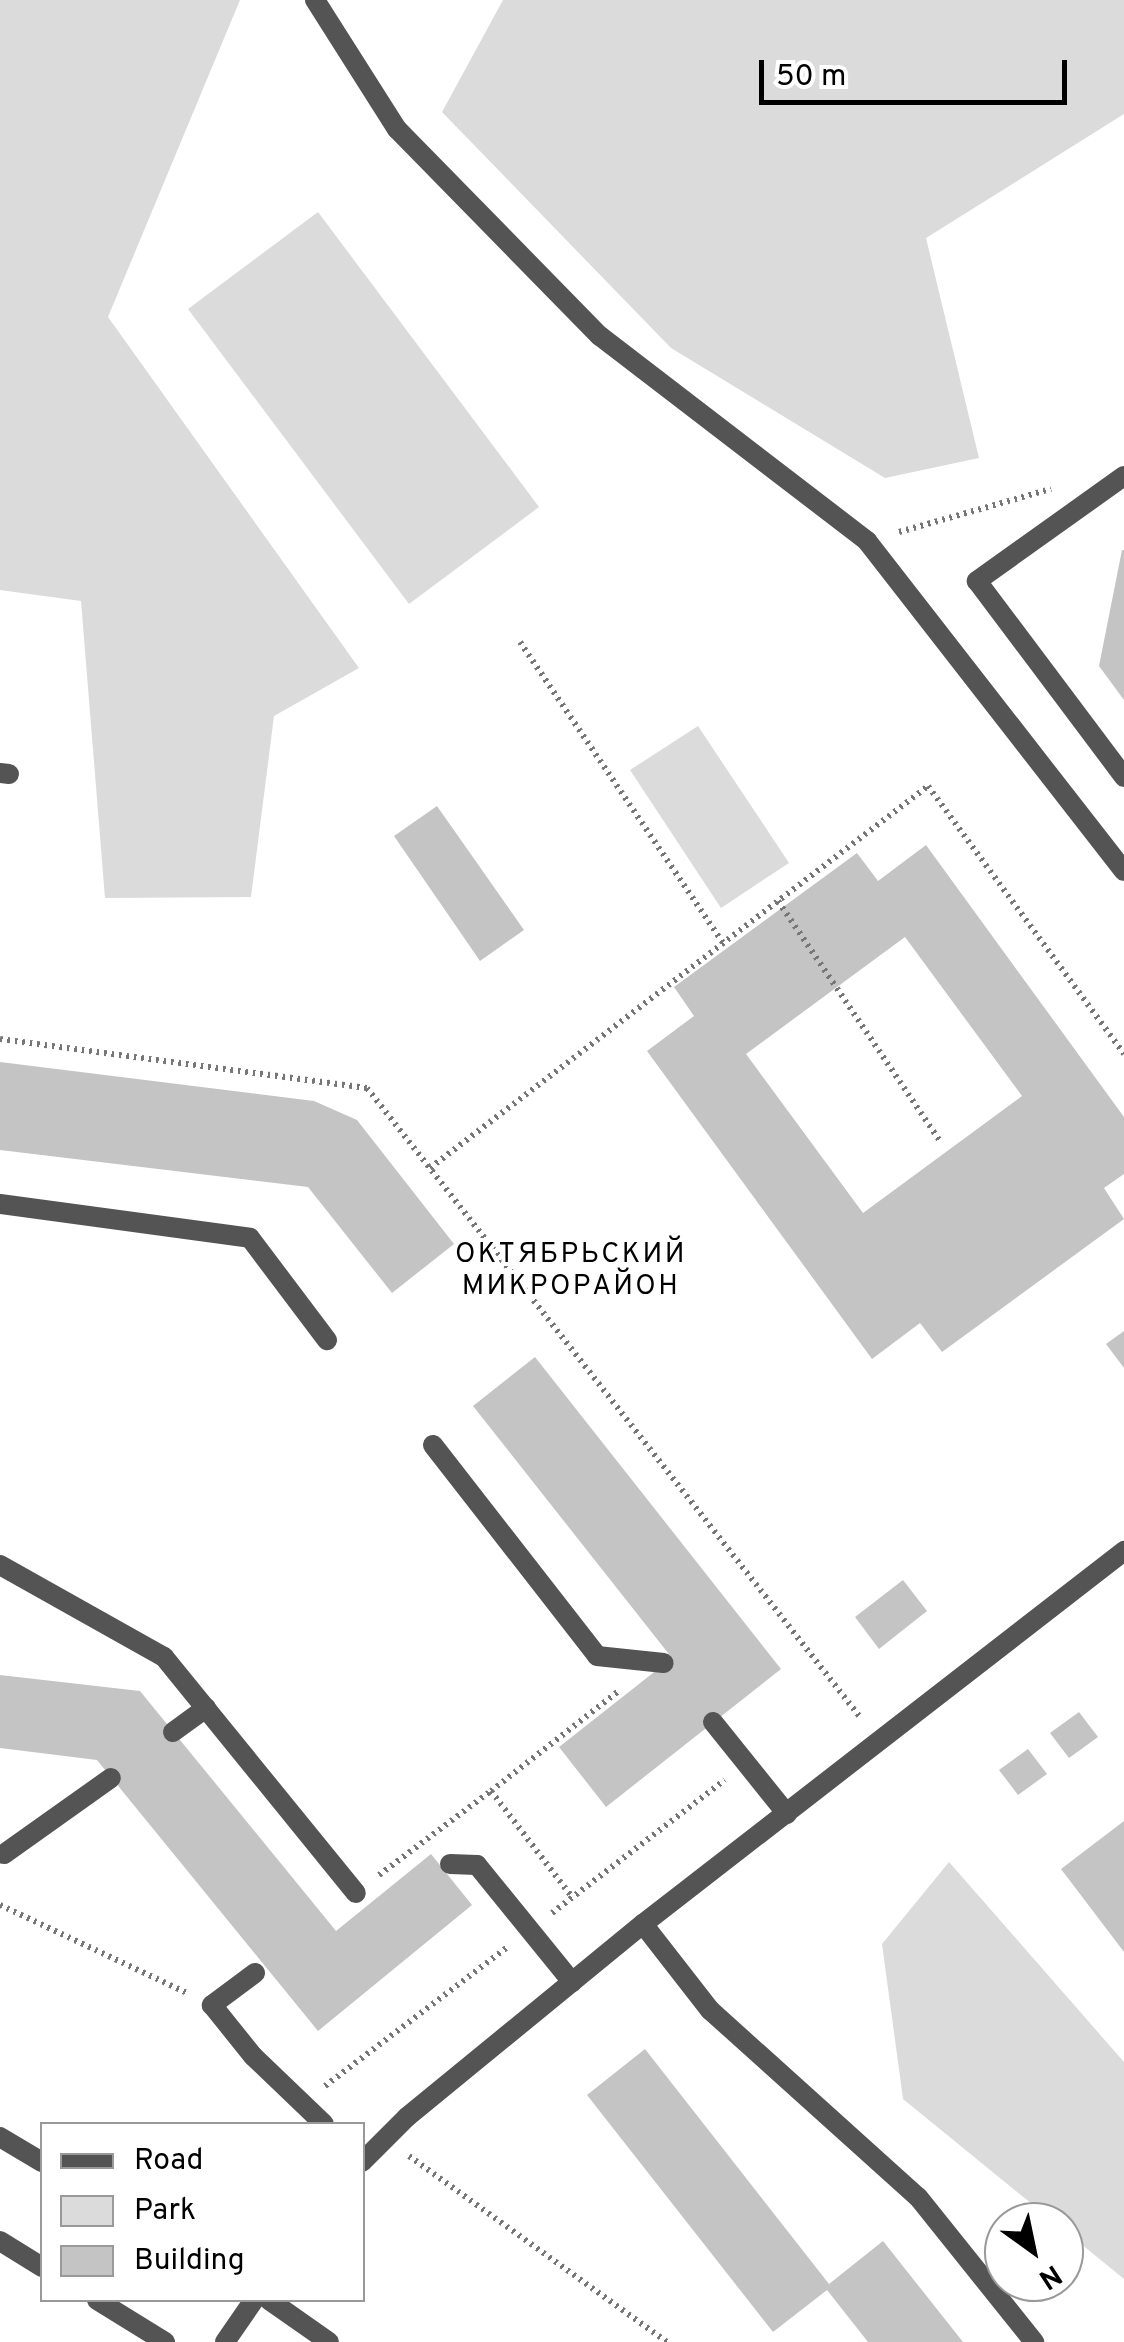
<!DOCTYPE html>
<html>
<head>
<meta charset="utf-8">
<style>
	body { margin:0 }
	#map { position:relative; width:1124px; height:2342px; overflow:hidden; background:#fff; font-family:Overpass,sans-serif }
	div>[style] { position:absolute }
	.green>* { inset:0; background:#dbdbdb }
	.building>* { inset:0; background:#c4c4c4 }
	.path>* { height:6px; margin-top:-3px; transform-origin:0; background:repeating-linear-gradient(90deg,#767676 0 2.5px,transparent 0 7.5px) }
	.service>* { height:20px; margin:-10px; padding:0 10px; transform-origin:10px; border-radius:10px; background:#545454 }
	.minor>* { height:20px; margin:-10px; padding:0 10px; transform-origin:10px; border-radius:10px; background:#545454 }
	.tertiary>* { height:20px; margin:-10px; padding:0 10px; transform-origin:10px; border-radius:10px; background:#545454 }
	span { translate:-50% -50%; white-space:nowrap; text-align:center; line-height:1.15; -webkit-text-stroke:8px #fff; paint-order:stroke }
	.neighbourhood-label { font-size:28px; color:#000; letter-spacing:2.5px }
	.legend { position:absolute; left:40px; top:2122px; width:325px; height:180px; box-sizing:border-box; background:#fff; border:2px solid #999; margin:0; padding:12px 18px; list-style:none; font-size:30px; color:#000 }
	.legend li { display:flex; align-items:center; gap:20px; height:50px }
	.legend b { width:50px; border:2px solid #999 }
	.north { position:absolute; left:984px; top:2202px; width:100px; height:100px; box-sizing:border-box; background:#fff; border:2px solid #999; border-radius:50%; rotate:147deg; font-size:28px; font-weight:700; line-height:40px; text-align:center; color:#000 }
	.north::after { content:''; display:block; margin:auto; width:35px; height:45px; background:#000; clip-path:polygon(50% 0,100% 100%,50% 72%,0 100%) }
	.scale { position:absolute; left:759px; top:60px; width:308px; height:45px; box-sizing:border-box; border:5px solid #000; border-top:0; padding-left:12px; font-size:30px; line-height:35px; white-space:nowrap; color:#000; -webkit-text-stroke:8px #fff; paint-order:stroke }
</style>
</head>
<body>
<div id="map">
	<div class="green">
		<div style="clip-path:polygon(0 0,240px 0,108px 317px,359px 668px,274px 716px,251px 897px,105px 898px,81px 601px,0 590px)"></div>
		<div style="clip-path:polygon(503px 0,1124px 0,1124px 114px,926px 238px,979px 458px,885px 478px,671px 348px,442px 112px)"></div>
		<div style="clip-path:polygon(318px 212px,539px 507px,409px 604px,188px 309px)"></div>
		<div style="clip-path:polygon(698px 726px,789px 863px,721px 908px,630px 770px)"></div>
		<div style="clip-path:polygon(949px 1862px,1124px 2062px,1124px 2279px,1064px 2230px,1064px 2222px,1054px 2222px,903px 2099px,882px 1944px)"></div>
	</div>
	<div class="building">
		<div style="clip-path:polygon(1122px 550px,1124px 550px,1124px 700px,1099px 666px)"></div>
		<div style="clip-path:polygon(437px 806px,524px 930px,480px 961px,394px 836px)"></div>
		<div style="clip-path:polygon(evenodd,926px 845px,1124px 1117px,1124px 1174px,1104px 1188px,1124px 1219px,942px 1352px,920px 1323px,872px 1359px,647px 1051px,694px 1016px,674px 987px,857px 853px,878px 881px,926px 845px,905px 937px,1022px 1096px,863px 1213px,746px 1054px,905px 937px)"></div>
		<div style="clip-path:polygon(0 1062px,314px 1101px,357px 1120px,454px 1244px,392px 1293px,308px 1187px,0 1150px)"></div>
		<div style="clip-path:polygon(1124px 1331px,1124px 1368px,1106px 1344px)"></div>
		<div style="clip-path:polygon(535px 1357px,781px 1669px,606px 1807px,559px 1747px,672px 1658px,473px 1406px)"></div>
		<div style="clip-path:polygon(903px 1580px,927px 1611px,879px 1649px,855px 1617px)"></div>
		<div style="clip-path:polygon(0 1675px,140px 1691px,336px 1931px,431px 1854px,472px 1905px,318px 2031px,97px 1760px,0 1748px)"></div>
		<div style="clip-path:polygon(1079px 1712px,1098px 1737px,1069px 1758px,1050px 1733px)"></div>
		<div style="clip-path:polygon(1028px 1749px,1047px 1774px,1018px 1795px,999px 1770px)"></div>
		<div style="clip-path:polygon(1124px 1821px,1124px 1952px,1061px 1869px)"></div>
		<div style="clip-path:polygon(645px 2049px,829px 2284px,883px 2241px,963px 2342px,868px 2342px,827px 2290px,773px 2332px,587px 2095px)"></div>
	</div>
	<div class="path">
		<div style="left:899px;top:532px;width:158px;rotate:-15.8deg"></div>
		<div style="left:520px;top:642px;width:363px;rotate:56deg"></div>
		<div style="left:778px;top:901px;width:290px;rotate:56deg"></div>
		<div style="left:0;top:1039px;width:370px;rotate:7.6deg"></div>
		<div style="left:367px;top:1088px;width:799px;rotate:51.91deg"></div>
		<div style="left:430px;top:1168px;width:628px;rotate:-37.49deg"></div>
		<div style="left:928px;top:786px;width:332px;rotate:53.8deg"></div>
		<div style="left:491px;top:1791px;width:164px;rotate:-38.1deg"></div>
		<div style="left:379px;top:1875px;width:140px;rotate:-36.9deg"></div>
		<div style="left:491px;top:1791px;width:133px;rotate:52.6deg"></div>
		<div style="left:0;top:1905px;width:209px;rotate:25.2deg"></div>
		<div style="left:552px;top:1913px;width:218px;rotate:-37.6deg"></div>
		<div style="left:325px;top:2086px;width:228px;rotate:-37.3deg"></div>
		<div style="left:409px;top:2156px;width:318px;rotate:35.8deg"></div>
	</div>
	<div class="service">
		<div style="left:315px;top:0;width:153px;rotate:57.6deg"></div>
		<div style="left:397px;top:129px;width:290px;rotate:45.6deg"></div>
		<div style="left:600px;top:336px;width:337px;rotate:37.5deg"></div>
		<div style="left:867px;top:541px;width:418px;rotate:52.1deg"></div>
		<div style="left:1124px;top:476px;width:181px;rotate:144.5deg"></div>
		<div style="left:977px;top:581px;width:245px;rotate:53.1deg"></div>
		<div style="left:0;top:773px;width:9px;rotate:6deg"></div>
		<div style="left:0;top:1204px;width:252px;rotate:7.7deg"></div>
		<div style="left:250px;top:1238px;width:128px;rotate:53deg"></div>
		<div style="left:433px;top:1445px;width:267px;rotate:52.1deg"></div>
		<div style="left:597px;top:1656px;width:67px;rotate:6deg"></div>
		<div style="left:0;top:1565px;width:188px;rotate:29.3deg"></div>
		<div style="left:164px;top:1657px;width:304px;rotate:50.9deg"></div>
		<div style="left:713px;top:1722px;width:118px;rotate:51.2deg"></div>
		<div style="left:173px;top:1732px;width:41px;rotate:-36deg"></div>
		<div style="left:4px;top:1854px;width:131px;rotate:-35.4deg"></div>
		<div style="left:450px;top:1864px;width:27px;rotate:2deg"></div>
		<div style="left:477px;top:1865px;width:151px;rotate:50.9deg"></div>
		<div style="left:643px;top:1924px;width:109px;rotate:52.1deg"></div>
		<div style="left:710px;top:2010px;width:280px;rotate:42deg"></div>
		<div style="left:918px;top:2197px;width:186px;rotate:51.3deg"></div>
		<div style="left:255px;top:1973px;width:54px;rotate:143.3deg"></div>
		<div style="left:212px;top:2005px;width:65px;rotate:51.2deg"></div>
		<div style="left:253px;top:2056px;width:98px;rotate:43.8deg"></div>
	</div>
	<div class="minor">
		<div style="left:362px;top:2162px;width:64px;rotate:-45deg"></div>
		<div style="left:407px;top:2117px;width:305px;rotate:-39.3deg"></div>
		<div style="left:643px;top:1924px;width:609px;rotate:-37.79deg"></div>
		<div style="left:225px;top:2342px;width:51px;rotate:-55.4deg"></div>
	</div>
	<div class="tertiary">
		<div style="left:0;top:2137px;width:49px;rotate:30.8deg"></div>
		<div style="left:0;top:2241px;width:49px;rotate:31.8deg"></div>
		<div style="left:97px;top:2300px;width:80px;rotate:31.7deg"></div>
		<div style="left:269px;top:2300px;width:73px;rotate:35deg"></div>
	</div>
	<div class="neighbourhood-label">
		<span style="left:571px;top:1271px">ОКТЯБРЬСКИЙ<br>МИКРОРАЙОН</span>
	</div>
	<ul class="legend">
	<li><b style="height:12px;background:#545454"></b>Road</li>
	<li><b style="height:28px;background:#dbdbdb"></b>Park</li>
	<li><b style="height:28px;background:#c4c4c4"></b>Building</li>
	</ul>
	<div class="north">N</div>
	<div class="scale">50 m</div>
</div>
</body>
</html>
